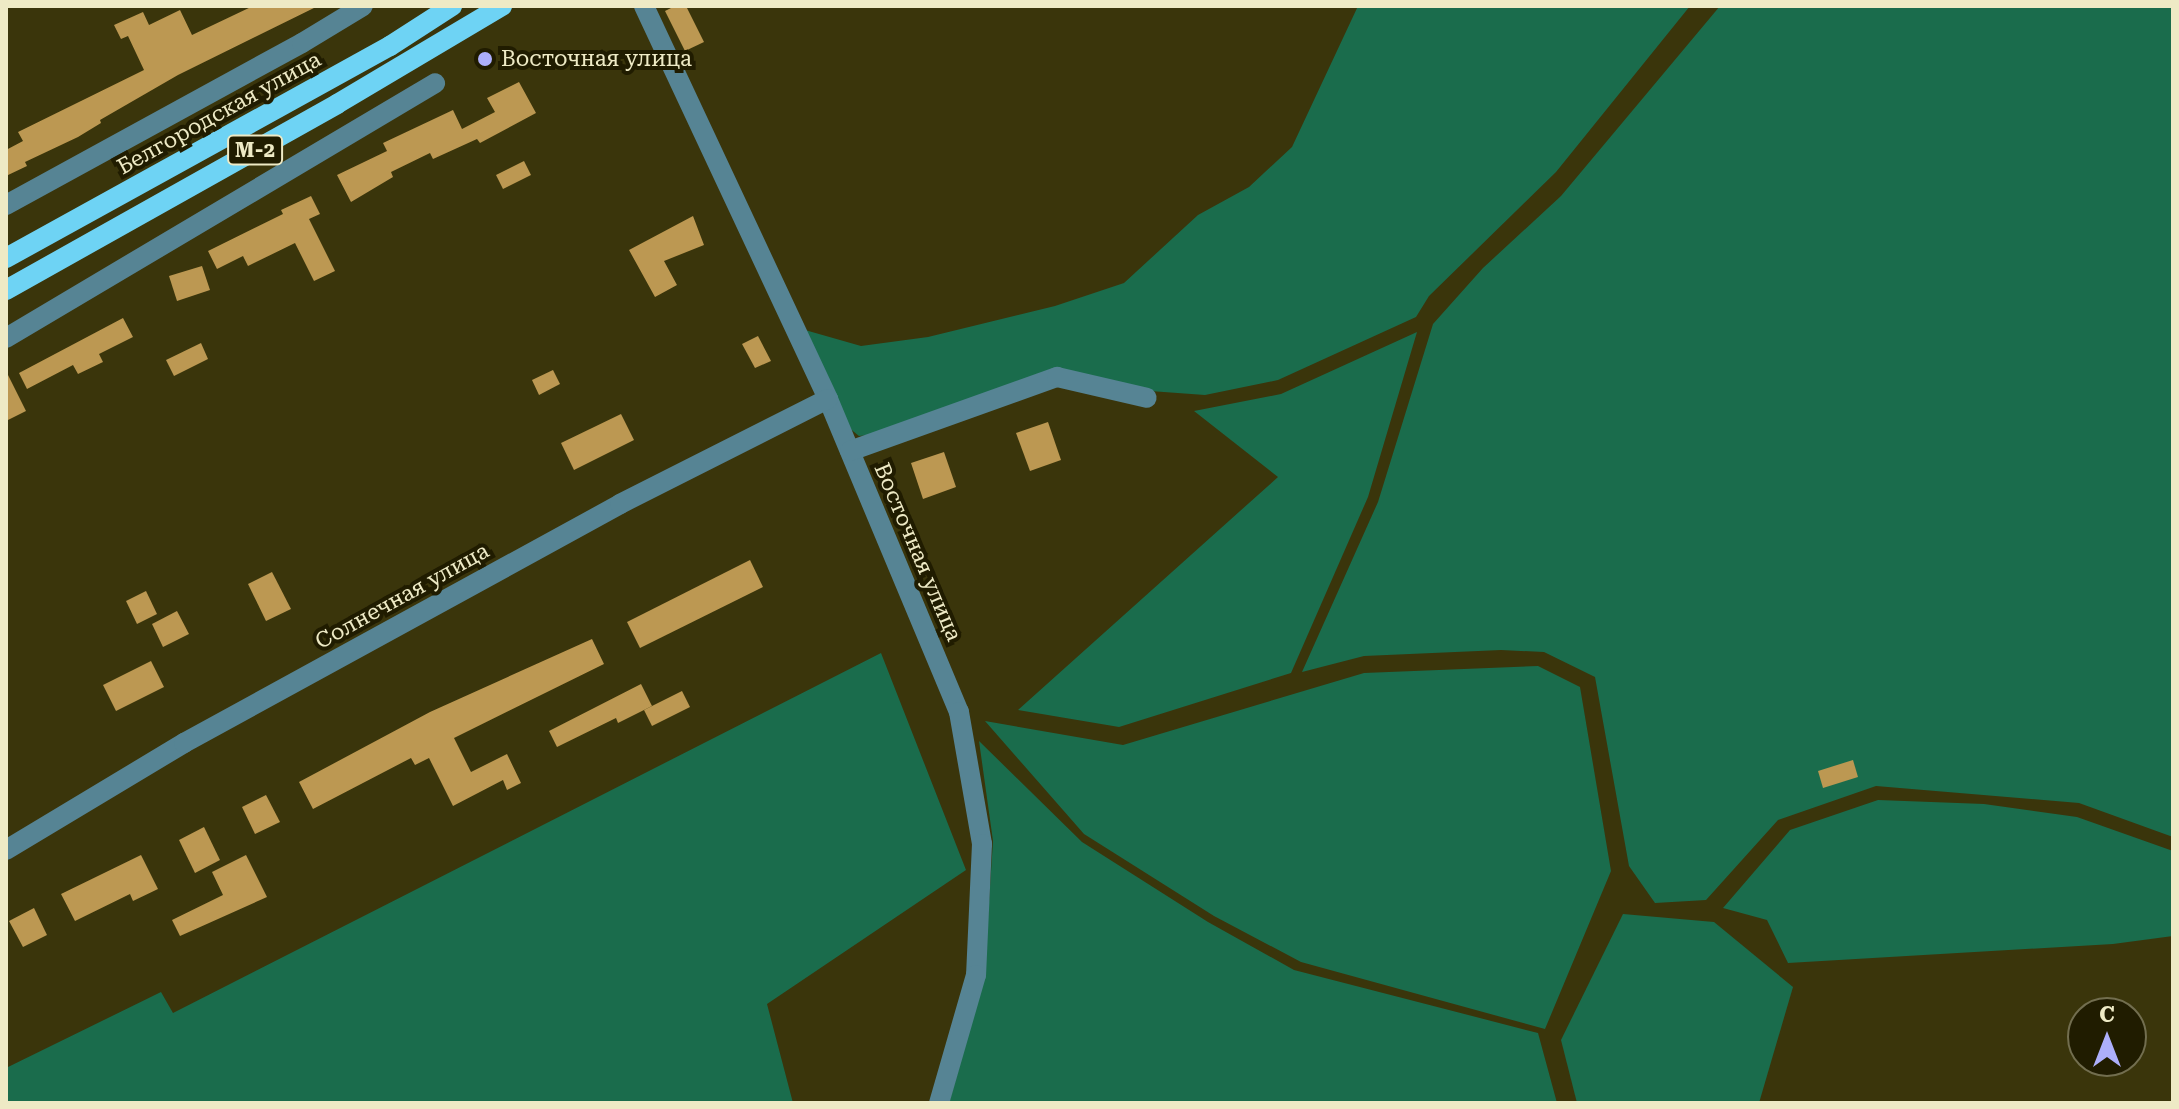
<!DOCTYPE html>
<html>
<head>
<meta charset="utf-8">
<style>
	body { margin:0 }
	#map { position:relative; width:2179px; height:1109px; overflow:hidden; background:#3a350b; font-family:"Roboto Serif",serif }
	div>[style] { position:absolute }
	.green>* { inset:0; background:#1a6c4c }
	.building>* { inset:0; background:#bc9852 }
	.minor>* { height:20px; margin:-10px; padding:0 10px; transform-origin:10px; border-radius:10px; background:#568494 }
	.major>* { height:20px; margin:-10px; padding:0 10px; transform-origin:10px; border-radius:10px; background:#6ed3f4 }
	.dots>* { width:22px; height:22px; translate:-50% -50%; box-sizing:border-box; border:4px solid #201c00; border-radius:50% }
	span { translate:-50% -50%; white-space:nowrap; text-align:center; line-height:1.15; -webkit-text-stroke:8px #201c00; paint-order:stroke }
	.shield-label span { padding:2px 6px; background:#201c00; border:2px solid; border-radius:6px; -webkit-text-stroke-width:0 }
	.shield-label { font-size:20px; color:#eeeac5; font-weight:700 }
	.poi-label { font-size:22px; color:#eeeac5 }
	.left { translate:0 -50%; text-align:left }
	.street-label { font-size:22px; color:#eeeac5 }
	.frame { position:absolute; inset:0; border:8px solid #eeeac5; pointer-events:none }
	.north { position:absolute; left:2067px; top:997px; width:80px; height:80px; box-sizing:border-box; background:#201c00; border:2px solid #726e4f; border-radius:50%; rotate:0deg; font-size:22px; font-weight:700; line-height:32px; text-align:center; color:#eeeac5 }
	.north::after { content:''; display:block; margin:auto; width:28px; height:36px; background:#adaffb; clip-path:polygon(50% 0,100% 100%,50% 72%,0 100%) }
</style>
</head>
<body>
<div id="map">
	<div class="green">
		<div style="clip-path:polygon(1358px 6px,1690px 6px,1556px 172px,1429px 296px,1416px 317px,1278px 380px,1205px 395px,1150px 391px,1056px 369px,879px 434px,859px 436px,848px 427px,805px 330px,861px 346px,928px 337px,1055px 306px,1124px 283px,1198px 215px,1249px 187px,1292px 147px)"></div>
		<div style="clip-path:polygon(1720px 6px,2173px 6px,2173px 837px,2079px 803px,1876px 786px,1778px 820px,1706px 900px,1655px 903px,1629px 866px,1595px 677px,1544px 652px,1501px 650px,1364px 656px,1302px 672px,1378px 502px,1433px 324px,1483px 268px,1561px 196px)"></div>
		<div style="clip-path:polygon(1417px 332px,1368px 497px,1291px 673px,1119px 727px,1018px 710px,1278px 477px,1194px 411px,1281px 394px)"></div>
		<div style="clip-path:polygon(881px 653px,966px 870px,767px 1004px,793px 1103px,6px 1103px,6px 1068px,161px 992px,173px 1013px)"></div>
		<div style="clip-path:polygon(1538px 666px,1580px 687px,1611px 871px,1545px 1029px,1301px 962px,1214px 916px,1084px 834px,985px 721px,1123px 745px,1364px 673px)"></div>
		<div style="clip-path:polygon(979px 741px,1082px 842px,1208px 922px,1294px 970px,1538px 1033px,1557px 1103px,949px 1103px,984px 979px,993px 841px)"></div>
		<div style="clip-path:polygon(1878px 800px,1984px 804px,2077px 817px,2173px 851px,2173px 936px,2113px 944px,1788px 963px,1767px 920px,1723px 908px,1790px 830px)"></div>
		<div style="clip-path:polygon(1623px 914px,1714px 922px,1793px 987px,1759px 1103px,1577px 1103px,1561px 1040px)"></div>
	</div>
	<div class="building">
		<div style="clip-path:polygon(253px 6px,318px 6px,178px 75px,100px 120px,101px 123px,78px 137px,25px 162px,27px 166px,6px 176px,6px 150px,23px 141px,18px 132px,144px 70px,128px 36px,121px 39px,114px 25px,143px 12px,149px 25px,180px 10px,192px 35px)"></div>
		<div style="clip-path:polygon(675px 6px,686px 6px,704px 42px,685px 51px,665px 11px)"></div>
		<div style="clip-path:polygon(519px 82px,536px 113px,480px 143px,477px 139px,433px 159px,430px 153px,391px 172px,393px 177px,351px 202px,337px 175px,387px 151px,383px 143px,453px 110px,462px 129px,495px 112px,487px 98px)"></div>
		<div style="clip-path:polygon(524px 161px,531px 175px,503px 189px,496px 175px)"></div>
		<div style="clip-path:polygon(311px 196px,320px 214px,309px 219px,335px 271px,314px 281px,295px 243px,248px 266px,243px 256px,217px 269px,208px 251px,283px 214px,281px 210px)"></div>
		<div style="clip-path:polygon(693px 216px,704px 245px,664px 261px,677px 285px,655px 297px,629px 250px)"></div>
		<div style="clip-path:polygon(202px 266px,210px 290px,177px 301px,169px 276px)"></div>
		<div style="clip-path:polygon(123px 318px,133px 337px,99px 354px,103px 362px,78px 374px,73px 365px,27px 389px,19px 373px)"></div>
		<div style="clip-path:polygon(758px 336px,771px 361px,755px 368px,742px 344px)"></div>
		<div style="clip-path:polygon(201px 343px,208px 359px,174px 376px,166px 360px)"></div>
		<div style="clip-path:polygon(553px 370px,560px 384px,539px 395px,532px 380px)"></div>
		<div style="clip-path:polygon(6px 371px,26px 411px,6px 421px)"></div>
		<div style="clip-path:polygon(621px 414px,634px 440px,574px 470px,561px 443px)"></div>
		<div style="clip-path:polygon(1048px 422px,1061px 460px,1030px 471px,1016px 433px)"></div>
		<div style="clip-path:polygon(944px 452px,956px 487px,923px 499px,911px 463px)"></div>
		<div style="clip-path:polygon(750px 560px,763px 587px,640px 648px,627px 622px)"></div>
		<div style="clip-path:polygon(272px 572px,291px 609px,266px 621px,248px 584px)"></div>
		<div style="clip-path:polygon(146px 591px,157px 614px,137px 624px,126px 601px)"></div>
		<div style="clip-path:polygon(177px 611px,189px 634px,163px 647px,152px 624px)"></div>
		<div style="clip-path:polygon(592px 639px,604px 664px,454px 738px,471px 772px,507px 754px,521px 783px,507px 790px,503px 780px,453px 806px,429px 758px,415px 765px,411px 758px,313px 809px,299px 782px,430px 712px)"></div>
		<div style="clip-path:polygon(151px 661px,164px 687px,116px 711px,103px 685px)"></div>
		<div style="clip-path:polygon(641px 684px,652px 706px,618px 723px,616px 718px,557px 747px,549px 731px)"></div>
		<div style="clip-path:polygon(682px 691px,690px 707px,652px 726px,644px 710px)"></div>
		<div style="clip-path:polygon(1853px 760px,1858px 777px,1823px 788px,1818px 771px)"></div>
		<div style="clip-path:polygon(266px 795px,280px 822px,255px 834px,242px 807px)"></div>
		<div style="clip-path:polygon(204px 827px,220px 860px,195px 873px,179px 840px)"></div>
		<div style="clip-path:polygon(141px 855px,158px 889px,133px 901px,130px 894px,75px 921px,61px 894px)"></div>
		<div style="clip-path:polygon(246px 855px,267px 897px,180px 936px,172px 920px,223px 895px,212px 872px)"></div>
		<div style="clip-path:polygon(34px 908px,47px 935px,23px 947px,9px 921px)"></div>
	</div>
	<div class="minor">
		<div style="left:644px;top:6px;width:434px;rotate:64.9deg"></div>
		<div style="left:828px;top:399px;width:339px;rotate:67.3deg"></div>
		<div style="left:959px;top:712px;width:134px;rotate:80.1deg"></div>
		<div style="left:982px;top:844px;width:131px;rotate:92.6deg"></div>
		<div style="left:976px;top:975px;width:133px;rotate:106.1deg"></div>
		<div style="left:6px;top:205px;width:337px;rotate:-28.7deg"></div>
		<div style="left:302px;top:43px;width:71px;rotate:-31.2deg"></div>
		<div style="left:6px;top:338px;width:499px;rotate:-30.7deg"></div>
		<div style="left:850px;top:451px;width:220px;rotate:-19.7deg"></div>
		<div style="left:1057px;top:377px;width:92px;rotate:13.1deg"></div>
		<div style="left:6px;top:850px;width:208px;rotate:-31deg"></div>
		<div style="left:184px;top:743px;width:497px;rotate:-28.7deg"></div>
		<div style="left:620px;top:504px;width:233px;rotate:-26.8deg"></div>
	</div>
	<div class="major">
		<div style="left:6px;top:258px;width:439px;rotate:-28.9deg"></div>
		<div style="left:390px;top:46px;width:74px;rotate:-32.8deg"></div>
		<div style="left:6px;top:290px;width:380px;rotate:-29.3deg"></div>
		<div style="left:337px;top:104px;width:192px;rotate:-30.7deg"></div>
	</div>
	<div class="dots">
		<div style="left:485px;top:59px;background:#adaffb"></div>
	</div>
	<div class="shield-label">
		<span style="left:255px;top:150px">М-2</span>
	</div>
	<div class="poi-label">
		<span class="left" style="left:501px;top:59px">Восточная улица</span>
	</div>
	<div class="street-label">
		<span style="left:219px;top:113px;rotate:-29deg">Белгородская улица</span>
		<span style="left:918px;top:552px;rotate:67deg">Восточная улица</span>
		<span style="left:402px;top:596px;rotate:-29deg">Солнечная улица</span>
	</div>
	<div class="frame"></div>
	<div class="north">С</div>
</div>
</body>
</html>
